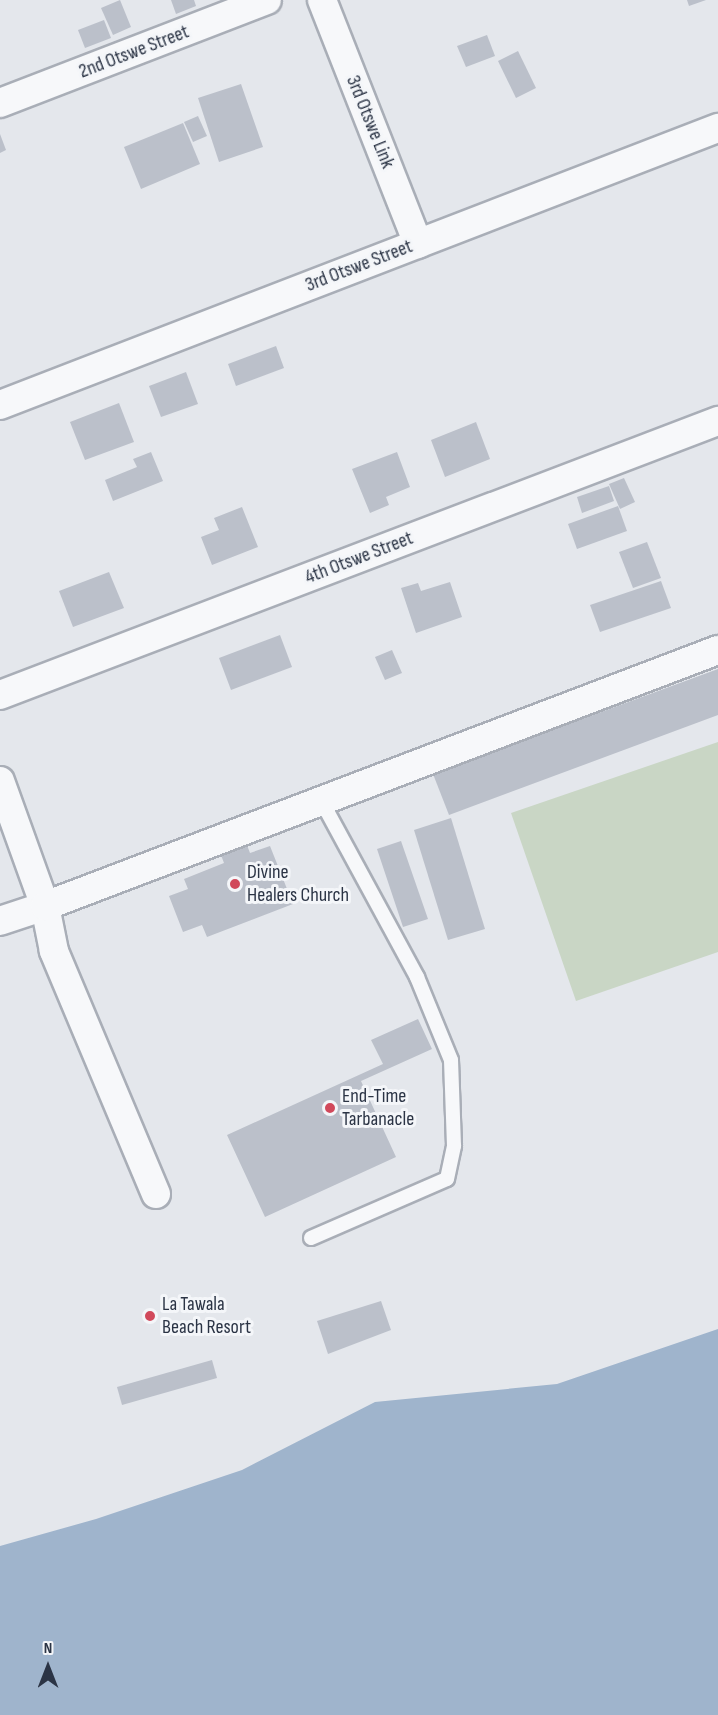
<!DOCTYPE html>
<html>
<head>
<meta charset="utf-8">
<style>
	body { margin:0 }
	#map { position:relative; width:718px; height:1715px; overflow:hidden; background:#e4e7ec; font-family:"Sofia Sans Condensed",sans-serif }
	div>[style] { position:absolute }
	.green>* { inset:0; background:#c9d6c5 }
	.water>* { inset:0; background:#9fb4cc }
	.building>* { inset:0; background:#bbc0ca }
	.roads { filter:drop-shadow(2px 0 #a9aeb7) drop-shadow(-2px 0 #a9aeb7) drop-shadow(0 2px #a9aeb7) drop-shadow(0 -2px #a9aeb7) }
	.lane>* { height:14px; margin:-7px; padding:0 7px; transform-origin:7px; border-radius:7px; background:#f7f8fa }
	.street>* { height:28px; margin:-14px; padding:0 14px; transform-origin:14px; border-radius:14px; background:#f7f8fa }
	.dots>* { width:16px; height:16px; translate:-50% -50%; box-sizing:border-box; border:3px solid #f4f6f9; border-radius:50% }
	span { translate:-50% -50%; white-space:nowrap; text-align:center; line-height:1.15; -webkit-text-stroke:6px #f4f6f9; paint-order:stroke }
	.street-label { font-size:20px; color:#2b3445 }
	.poi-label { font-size:20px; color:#2b3445 }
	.left { translate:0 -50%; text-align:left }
	.north { position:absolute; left:18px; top:1637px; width:60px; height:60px; -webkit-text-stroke:4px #f4f6f9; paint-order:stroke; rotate:0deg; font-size:16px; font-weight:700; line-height:24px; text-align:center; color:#2b3445 }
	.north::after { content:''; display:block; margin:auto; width:21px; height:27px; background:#2b3445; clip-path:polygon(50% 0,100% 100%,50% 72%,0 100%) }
</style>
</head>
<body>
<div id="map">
	<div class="green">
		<div style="clip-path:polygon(718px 742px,718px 952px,576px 1001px,511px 813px)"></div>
	</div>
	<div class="water">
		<div style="clip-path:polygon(718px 1329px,718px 1715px,0 1715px,0 1546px,96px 1519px,242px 1470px,375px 1402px,557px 1384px)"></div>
	</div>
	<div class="building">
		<div style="clip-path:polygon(120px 0,131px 27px,113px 35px,101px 8px)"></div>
		<div style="clip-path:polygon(171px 0,194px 0,196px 6px,176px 14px)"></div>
		<div style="clip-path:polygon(687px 0,706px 0,689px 6px)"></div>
		<div style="clip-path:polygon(104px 20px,111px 38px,85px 48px,78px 30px)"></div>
		<div style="clip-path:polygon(487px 35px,495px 56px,466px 67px,457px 46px)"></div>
		<div style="clip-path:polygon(518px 51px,536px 88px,516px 98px,498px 61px)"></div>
		<div style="clip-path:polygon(241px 84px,263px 147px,219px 162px,198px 98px)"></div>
		<div style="clip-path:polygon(198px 116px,207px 136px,193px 142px,184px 122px)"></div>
		<div style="clip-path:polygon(183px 123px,200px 164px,141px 189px,124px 147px)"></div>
		<div style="clip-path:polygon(0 134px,6px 150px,0 153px)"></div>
		<div style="clip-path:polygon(276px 346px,284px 368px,236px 386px,228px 364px)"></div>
		<div style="clip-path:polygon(186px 372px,198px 404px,161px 417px,149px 386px)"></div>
		<div style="clip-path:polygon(119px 403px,134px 442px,85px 460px,70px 422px)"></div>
		<div style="clip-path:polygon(476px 422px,490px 459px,445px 477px,431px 440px)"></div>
		<div style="clip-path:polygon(151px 452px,163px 481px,113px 501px,105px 480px,137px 467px,133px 459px)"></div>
		<div style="clip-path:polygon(397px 452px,410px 487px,386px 497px,389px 505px,370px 513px,352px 469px)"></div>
		<div style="clip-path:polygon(624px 478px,635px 502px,620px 509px,609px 484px)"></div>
		<div style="clip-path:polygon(609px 486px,614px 501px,582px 513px,577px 497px)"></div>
		<div style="clip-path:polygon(618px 506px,627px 531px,577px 549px,568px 524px)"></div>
		<div style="clip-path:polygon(242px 507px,258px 547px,212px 565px,201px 537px,219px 530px,214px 518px)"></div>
		<div style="clip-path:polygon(647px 542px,661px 578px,633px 588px,619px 552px)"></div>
		<div style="clip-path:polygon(109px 572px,124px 608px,73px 627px,59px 591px)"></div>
		<div style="clip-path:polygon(661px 581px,671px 608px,600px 632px,590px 605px)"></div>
		<div style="clip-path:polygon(450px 582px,462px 617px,416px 633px,401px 588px,418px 583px,421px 591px)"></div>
		<div style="clip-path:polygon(280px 635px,292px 667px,231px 690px,219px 658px)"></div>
		<div style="clip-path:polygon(392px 650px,402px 673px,385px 680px,375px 657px)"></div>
		<div style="clip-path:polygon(718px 669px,718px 715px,449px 815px,433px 774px)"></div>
		<div style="clip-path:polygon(451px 818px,485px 929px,448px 940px,414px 830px)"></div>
		<div style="clip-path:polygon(245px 840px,250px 853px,270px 846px,293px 904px,207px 937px,202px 925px,183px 932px,169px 896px,188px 889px,184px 879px,224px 863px,219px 850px)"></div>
		<div style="clip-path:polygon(401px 841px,428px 919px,403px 927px,377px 849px)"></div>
		<div style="clip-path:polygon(418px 1019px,432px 1049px,361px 1081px,396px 1157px,265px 1217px,227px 1135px,383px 1064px,371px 1040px)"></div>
		<div style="clip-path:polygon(381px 1301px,391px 1330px,328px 1354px,317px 1321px)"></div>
		<div style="clip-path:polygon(212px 1360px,217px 1378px,122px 1405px,117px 1387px)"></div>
	</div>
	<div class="roads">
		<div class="lane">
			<div style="left:311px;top:1238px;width:148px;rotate:-23.5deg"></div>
			<div style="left:447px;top:1179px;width:34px;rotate:-78deg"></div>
			<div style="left:454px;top:1146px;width:86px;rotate:-92deg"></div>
			<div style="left:451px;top:1060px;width:90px;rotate:-112.3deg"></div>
			<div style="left:417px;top:977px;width:201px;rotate:-118.5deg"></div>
		</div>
		<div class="street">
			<div style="left:322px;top:0;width:262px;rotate:68.5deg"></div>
			<div style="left:0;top:103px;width:286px;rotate:-21.1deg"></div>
			<div style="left:0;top:405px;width:770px;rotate:-21.1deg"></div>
			<div style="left:0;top:695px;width:769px;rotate:-20.89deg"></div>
			<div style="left:0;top:781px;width:133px;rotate:70.2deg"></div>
			<div style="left:45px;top:906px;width:47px;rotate:161.6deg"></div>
			<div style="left:156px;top:1194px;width:264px;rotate:-112.8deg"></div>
			<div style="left:54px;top:951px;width:46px;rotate:-101.3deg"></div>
			<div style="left:45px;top:906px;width:720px;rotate:-20.83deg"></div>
		</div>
	</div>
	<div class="dots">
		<div style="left:235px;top:884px;background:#d1495b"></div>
		<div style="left:330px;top:1108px;background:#d1495b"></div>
		<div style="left:150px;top:1316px;background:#d1495b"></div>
	</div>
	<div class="street-label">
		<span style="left:134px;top:52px;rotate:-21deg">2nd Otswe Street</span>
		<span style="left:370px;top:122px;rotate:68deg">3rd Otswe Link</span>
		<span style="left:359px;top:266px;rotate:-21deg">3rd Otswe Street</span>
		<span style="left:359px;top:558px;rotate:-21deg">4th Otswe Street</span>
	</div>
	<div class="poi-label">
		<span class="left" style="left:247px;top:884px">Divine<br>Healers Church</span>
		<span class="left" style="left:342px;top:1108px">End-Time<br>Tarbanacle</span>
		<span class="left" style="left:162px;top:1316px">La Tawala<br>Beach Resort</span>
	</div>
	<div class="north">N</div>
</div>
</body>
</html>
